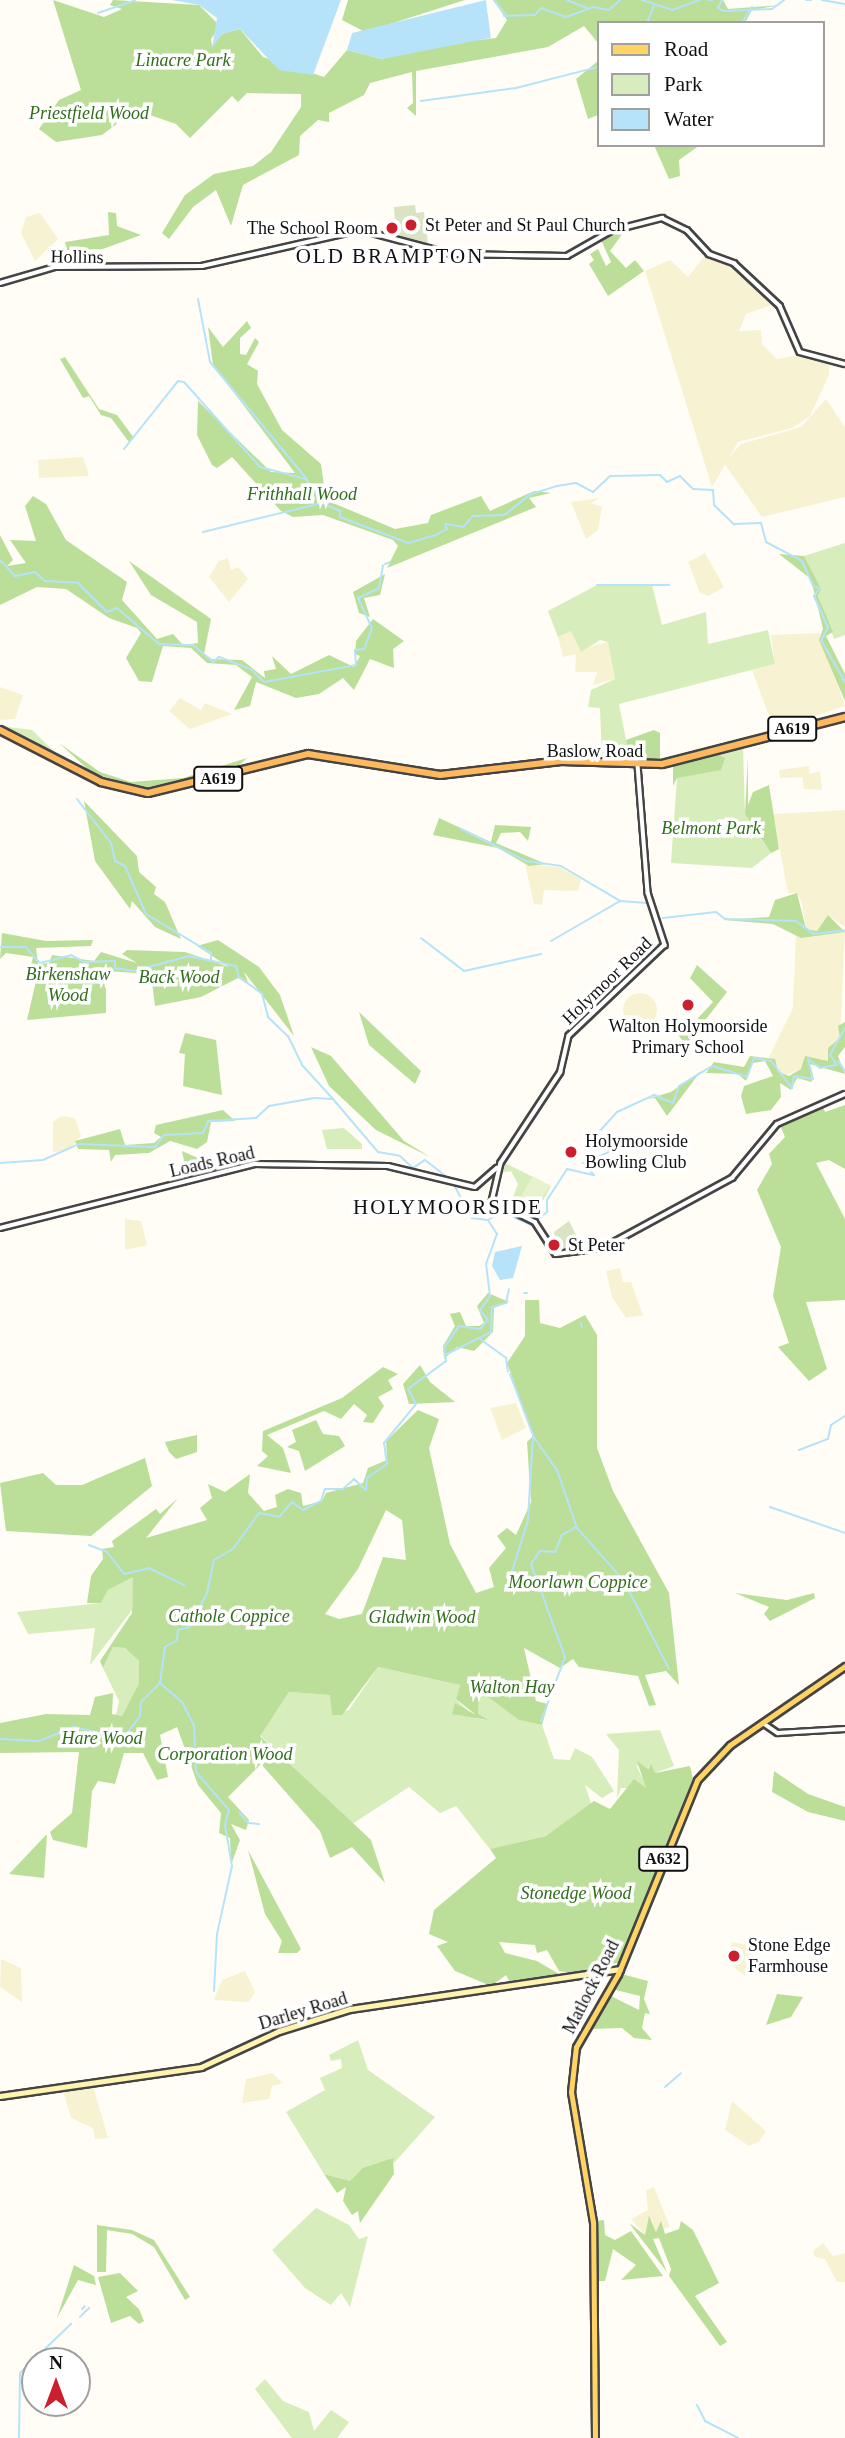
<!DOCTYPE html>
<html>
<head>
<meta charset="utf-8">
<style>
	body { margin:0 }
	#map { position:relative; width:845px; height:2438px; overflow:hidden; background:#fffdf5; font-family:Georgia,serif }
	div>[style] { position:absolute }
	.farmland>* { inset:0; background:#f7f3d2 }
	.round { border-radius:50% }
	.green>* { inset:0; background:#d7edbb }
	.forest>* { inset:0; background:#bbdf99 }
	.cemetery>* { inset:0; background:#dae4c2 }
	.pitch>* { inset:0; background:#e8f3cd }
	.water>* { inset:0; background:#b6e3fa }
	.stream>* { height:2px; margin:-1px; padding:0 1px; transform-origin:1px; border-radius:1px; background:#b6e3fa }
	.roads { filter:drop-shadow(2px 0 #444) drop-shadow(-2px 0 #444) drop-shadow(0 2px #444) drop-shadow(0 -2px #444) }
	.tertiary>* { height:3.5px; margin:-1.75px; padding:0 1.75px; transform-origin:1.75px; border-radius:1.75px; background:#fff }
	.secondary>* { height:4.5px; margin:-2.25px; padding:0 2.25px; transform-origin:2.25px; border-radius:2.25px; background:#fff3b0 }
	.primary>* { height:5px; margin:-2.5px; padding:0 2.5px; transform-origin:2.5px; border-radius:2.5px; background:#ffd465 }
	.trunk>* { height:6px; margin:-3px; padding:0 3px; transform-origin:3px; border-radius:3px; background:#feb85e }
	.dots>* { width:19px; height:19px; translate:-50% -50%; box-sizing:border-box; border:4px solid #fff; border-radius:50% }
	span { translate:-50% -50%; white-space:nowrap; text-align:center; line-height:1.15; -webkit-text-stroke:7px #fff; paint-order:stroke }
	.shield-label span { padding:2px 5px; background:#fff; border:2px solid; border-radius:5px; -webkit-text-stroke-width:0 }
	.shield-label { font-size:16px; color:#111; font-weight:700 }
	.park-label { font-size:18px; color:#306e1c; font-style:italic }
	.poi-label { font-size:18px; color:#111 }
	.left { translate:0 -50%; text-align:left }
	.right { translate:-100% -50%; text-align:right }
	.street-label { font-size:18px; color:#111 }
	.quarter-label { font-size:21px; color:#111; letter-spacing:2px }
	.legend { position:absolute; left:597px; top:21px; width:228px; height:126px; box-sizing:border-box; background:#fff; border:2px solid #a0a0a0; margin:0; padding:9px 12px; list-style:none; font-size:21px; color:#111 }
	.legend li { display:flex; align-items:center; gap:14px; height:35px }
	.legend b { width:35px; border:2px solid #a0a0a0 }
	.north { position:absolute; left:21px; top:2347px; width:70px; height:70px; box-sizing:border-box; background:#fff; border:2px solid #a0a0a0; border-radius:50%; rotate:0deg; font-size:19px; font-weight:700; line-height:28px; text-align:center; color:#111 }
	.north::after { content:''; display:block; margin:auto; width:24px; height:32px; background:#cb1f2d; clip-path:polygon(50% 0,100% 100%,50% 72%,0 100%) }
</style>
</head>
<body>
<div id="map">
	<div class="farmland">
		<div style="clip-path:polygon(40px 213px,58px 239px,35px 261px,21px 233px,26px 217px)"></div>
		<div style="clip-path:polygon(707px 253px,734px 265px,774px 304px,746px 314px,739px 331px,761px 330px,762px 344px,777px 359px,800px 355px,829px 362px,829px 375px,810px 416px,792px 428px,738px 442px,712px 487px,645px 271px,670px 260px,688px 277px)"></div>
		<div style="clip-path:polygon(826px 399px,845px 427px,845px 497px,762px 517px,724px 463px,741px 444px,801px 427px)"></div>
		<div style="clip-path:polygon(83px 457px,89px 476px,39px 478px,38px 460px)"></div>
		<div style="clip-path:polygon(600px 498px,591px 503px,602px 507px,598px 530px,586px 539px,571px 502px)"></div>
		<div style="clip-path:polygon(705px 553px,724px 587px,708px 596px,700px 593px,688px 562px)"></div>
		<div style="clip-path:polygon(228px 558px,231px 570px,238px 567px,248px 579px,229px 602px,209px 577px,219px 561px)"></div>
		<div style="clip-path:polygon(571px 631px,585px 648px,608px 642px,615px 679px,593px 685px,597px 672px,575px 672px,576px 654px,563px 657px,558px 637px)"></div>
		<div style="clip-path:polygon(820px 633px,845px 706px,780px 727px,768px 713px,752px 670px,775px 664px,771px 635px)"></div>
		<div style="clip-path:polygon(0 687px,23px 695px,15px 719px,0 720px)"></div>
		<div style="clip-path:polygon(180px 698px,201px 710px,205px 703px,232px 714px,190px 729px,169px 711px)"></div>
		<div style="clip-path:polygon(809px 766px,810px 774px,820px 771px,822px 790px,804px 789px,802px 777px,780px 778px,779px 770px)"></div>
		<div style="clip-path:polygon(845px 810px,845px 927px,828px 915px,817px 931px,806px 930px,802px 903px,797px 893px,788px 893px,773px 814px)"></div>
		<div style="clip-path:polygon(525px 864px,559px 867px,581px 879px,578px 891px,544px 890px,542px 905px,534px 904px)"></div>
		<div style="clip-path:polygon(845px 932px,840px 1038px,828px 1061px,805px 1056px,802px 1069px,784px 1076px,769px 1057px,793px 1008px,796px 936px)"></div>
		<div class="round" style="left:623px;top:993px;width:34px;height:34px"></div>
		<div style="clip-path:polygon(61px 1116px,75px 1118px,81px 1136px,68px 1151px,53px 1152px,53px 1122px)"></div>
		<div style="clip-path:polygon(125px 1219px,141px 1221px,147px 1245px,125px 1250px)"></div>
		<div style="clip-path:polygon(620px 1268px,623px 1282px,631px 1282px,643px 1315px,626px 1318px,612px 1297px,606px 1271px)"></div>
		<div style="clip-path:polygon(516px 1403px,526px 1428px,502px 1440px,490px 1408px)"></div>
		<div style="clip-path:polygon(732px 1942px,751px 1946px,757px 1973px,745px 1976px,735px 1968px,728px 1958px)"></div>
		<div style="clip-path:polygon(1px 1959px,21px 1968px,22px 2002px,0 1987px)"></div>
		<div style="clip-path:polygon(245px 1971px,255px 1992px,249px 2002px,214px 2000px,222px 1980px)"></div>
		<div style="clip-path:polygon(272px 2073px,283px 2083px,272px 2086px,269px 2099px,242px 2103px,246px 2079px)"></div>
		<div style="clip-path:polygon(93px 2086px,100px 2110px,108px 2138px,95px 2139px,93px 2128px,71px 2118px,63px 2091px)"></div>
		<div style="clip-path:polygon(732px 2101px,766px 2131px,759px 2142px,749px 2146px,725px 2130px)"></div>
		<div style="clip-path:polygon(654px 2187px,670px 2227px,663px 2229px,661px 2222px,656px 2232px,651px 2219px,645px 2235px,631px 2219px,648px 2210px,646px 2190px)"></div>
		<div style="clip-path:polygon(823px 2243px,833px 2256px,845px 2253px,845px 2282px,837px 2282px,825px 2259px,815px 2257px,813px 2251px)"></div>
	</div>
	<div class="green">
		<div style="clip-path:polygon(845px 543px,845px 635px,834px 639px,804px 556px)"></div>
		<div style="clip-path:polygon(597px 585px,652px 585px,662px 625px,706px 612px,708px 644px,768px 630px,775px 664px,619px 704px,630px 761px,602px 759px,600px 708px,588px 707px,591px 690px,615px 679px,608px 642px,600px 640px,581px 652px,571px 631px,558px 637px,548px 611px)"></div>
		<div style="clip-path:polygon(0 726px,32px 730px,65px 762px,1px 728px)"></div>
		<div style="clip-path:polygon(743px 747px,745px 814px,771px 853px,752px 868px,671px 863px,677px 778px,696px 760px)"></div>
		<div style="clip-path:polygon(344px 1128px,362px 1144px,362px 1149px,327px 1149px,322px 1130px)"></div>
		<div style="clip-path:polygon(505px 1163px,551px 1186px,535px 1215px,509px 1208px,518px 1184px,511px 1171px,503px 1172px)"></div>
		<div style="clip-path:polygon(134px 1576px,132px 1610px,90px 1665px,95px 1628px,28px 1634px,17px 1612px,101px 1603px,108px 1590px)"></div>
		<div style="clip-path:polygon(113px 1647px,125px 1648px,139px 1661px,139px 1683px,122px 1716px,116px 1715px,119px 1701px,103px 1668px)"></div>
		<div style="clip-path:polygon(378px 1667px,460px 1685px,456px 1699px,475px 1718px,485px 1720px,477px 1714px,476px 1695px,486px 1692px,519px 1720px,542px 1725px,554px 1759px,570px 1760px,575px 1748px,592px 1757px,614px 1791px,602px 1798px,585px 1785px,592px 1806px,571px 1822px,546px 1836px,490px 1849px,456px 1806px,440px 1813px,409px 1787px,352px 1824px,260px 1735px,289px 1692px,331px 1695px,332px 1715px,349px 1710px)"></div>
		<div style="clip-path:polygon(660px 1730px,674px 1766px,655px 1773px,636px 1765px,647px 1788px,621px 1788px,617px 1798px,619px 1750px,606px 1734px)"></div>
		<div style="clip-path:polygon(358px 2040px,368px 2070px,435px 2117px,394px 2163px,392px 2158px,350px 2181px,324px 2174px,286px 2112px,325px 2090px,320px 2078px,342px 2068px,341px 2059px,331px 2061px,329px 2055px)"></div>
		<div style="clip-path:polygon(316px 2208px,349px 2225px,359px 2239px,368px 2236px,350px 2307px,341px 2293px,331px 2305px,305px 2288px,272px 2250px)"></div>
		<div style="clip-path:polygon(265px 2379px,283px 2401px,309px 2412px,314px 2431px,331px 2410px,349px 2422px,337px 2438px,292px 2438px,255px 2389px)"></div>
	</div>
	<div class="forest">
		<div style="clip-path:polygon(53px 0,104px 17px,122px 9px,110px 5px,113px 0,199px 5px,220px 26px,211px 39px,212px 46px,222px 34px,240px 29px,263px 57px,324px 77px,347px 50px,382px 59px,417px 47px,496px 38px,507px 20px,493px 0,723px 0,728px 9px,781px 5px,752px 10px,745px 23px,598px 23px,598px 43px,584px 26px,548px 47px,416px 71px,416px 116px,407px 108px,413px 103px,412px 72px,370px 83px,364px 95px,329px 113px,329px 122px,318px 120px,300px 136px,299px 155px,243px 185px,231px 226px,216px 190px,193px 207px,169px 239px,162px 233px,185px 195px,214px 174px,253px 166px,271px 152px,301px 107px,301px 94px,247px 93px,238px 102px,232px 96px,190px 138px,176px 124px,147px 114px,130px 114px,102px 135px,56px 142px,39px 129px,59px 100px,81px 90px)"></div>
		<div style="clip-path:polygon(348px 0,465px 0,365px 32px,342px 20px)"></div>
		<div style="clip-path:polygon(598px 61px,598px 115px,588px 119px,576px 79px)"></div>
		<div style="clip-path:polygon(654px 145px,700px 145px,679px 160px,680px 176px,669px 179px)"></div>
		<div style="clip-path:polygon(108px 212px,116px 213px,117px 226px,141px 235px,103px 249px,67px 250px,65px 242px,109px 235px)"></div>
		<div style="clip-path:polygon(625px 230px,610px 251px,626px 268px,635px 260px,644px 271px,608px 296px,589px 264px,594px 260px,590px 254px,598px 249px,606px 266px,611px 262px,601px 240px)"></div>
		<div style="clip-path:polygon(247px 321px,251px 328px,240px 338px,240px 354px,246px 355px,255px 338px,259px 342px,247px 364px,258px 371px,257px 384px,282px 430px,321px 464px,326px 500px,395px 529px,428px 523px,431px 515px,481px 496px,490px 511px,534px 491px,551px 493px,529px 498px,536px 507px,387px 568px,398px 546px,393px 540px,323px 515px,293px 517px,281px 511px,232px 457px,217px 468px,212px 465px,197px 435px,198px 401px,271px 472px,295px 473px,213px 365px,208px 327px,223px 347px)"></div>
		<div style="clip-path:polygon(65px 357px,99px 409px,117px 415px,134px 438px,129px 442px,111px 418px,101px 415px,89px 396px,83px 398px,60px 359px)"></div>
		<div style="clip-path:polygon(33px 496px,46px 504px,66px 540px,127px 582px,122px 600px,157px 639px,173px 634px,183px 645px,198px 643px,197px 622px,151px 595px,129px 561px,211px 619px,204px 654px,212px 659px,242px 660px,265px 678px,264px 671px,276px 669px,272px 656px,291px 674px,329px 655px,354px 667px,360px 656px,355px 654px,356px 641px,373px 619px,404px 641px,393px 649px,394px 668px,370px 659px,354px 690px,343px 678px,319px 694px,296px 698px,256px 682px,250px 706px,234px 710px,252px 677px,236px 665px,207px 663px,191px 648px,163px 646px,152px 682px,139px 681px,126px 658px,141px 633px,137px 628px,109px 618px,66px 589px,37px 587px,0 605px,0 535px,13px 560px,7px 566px,26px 563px,10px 540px,36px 541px,25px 506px)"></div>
		<div style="clip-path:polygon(779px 554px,804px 556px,821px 589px,818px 596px,833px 632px,826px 636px,845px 674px,845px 701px,819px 640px,823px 629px,811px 579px)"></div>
		<div style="clip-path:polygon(385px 574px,380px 595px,364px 598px,370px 617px,359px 613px,353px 592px)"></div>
		<div style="clip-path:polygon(654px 730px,660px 733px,660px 761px,630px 761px,626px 740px)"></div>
		<div style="clip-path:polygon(59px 743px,100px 772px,131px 782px,183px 778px,247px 758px,234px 770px,143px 788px,92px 773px)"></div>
		<div style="clip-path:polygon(717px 754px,725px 758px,721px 770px,677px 778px,673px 786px,673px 765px)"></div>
		<div style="clip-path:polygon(748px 757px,748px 805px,753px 792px,769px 785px,779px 849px,771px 853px,745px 814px)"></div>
		<div style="clip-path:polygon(84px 801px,137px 856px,139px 872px,156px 887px,154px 894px,165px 902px,181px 939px,155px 927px,132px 901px,130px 909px,95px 861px)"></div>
		<div style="clip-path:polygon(439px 818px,491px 842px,495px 825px,531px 827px,528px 841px,520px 832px,501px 833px,496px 843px,546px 864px,529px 866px,498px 848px,433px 835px)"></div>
		<div style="clip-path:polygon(797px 893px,806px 929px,817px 931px,828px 915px,845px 932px,801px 938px,773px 924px,724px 920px,769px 917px,775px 900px)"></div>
		<div style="clip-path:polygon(2px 933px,46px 941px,93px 940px,91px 946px,36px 948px,38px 964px,49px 963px,52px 955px,94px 961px,101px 952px,137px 963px,122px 954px,127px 950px,185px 952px,229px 967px,197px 946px,218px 940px,259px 967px,280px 995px,294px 1036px,244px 972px,249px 985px,238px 978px,201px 997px,155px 1006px,151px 974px,106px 971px,106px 1013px,27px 1020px,39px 968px,31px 965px,33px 957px,6px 953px,0 959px)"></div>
		<div style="clip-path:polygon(697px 965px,727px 992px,686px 1045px,675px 1031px,686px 1031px,713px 1002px,690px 978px)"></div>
		<div style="clip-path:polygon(359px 1012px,421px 1071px,415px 1084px,369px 1045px)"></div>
		<div style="clip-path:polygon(845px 1022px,845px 1047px,838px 1056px,845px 1074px,810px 1064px,812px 1082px,797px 1078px,791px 1090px,780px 1083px,781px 1097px,771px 1110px,746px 1114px,741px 1096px,744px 1086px,773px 1076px,765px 1061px,753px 1063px,746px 1081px,738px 1074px,706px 1073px,714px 1062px,744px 1067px,750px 1056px,775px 1059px,778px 1072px,789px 1076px,801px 1069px,805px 1056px,828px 1061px,828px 1048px,840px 1038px,838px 1026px)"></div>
		<div style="clip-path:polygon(185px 1033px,216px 1040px,222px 1095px,183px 1086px,185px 1054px,179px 1053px)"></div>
		<div style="clip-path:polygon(311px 1047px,331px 1056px,404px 1141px,430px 1157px,376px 1130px,329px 1086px)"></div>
		<div style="clip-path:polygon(701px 1071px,667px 1116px,655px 1098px,647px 1099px,671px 1092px)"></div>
		<div style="clip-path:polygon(822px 1104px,825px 1112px,845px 1105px,845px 1169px,829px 1160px,816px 1163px,845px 1219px,845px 1300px,806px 1302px,827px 1369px,809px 1381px,778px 1347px,789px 1343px,773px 1296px,781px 1247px,757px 1190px,772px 1164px,769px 1154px,785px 1137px,780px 1125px)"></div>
		<div style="clip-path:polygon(223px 1110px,235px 1121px,211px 1122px,207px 1142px,197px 1149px,170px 1141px,149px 1153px,115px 1155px,111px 1162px,109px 1150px,78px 1149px,75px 1141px,120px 1129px,125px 1145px,154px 1143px,161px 1137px,154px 1133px,156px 1125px)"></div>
		<div style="clip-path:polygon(182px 1151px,216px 1166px,221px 1170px,188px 1179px)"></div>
		<div style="clip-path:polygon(488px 1293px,509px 1302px,494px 1308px,493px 1332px,474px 1351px,457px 1347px,444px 1359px,443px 1346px,455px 1326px,450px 1314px,460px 1312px,466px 1326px,479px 1326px,484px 1323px,477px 1306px)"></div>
		<div style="clip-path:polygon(evenodd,525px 1300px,539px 1300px,540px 1323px,560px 1328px,585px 1315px,597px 1335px,597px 1448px,613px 1491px,669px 1593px,679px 1685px,666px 1671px,645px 1675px,656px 1705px,649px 1706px,638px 1676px,579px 1667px,573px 1659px,560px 1668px,524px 1648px,536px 1701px,548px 1704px,542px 1725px,519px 1720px,479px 1690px,478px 1714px,488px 1720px,452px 1714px,455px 1703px,476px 1715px,456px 1699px,460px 1685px,378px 1667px,342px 1715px,332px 1715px,330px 1695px,289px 1692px,260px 1736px,371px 1840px,385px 1883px,352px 1847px,330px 1858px,320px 1831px,261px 1764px,228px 1797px,249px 1820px,246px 1830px,231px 1824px,240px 1840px,231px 1865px,230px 1838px,219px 1833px,221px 1813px,198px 1785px,177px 1727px,160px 1735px,168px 1777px,157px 1780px,143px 1753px,124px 1753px,115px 1784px,98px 1781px,92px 1791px,87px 1848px,53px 1840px,50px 1832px,72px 1813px,79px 1752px,0 1753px,0 1723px,46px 1714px,90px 1715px,95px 1697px,113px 1693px,112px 1714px,122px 1716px,139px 1683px,139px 1661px,125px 1648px,113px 1647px,103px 1668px,100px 1661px,132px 1613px,133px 1577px,108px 1590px,101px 1603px,87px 1603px,91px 1576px,103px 1559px,102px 1549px,114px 1547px,112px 1541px,156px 1509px,160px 1514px,178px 1498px,146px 1538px,207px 1520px,200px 1508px,212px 1498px,208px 1484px,225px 1492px,250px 1474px,248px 1493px,264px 1511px,277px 1507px,275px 1495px,288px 1489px,301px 1493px,303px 1506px,322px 1501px,326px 1493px,363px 1483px,368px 1468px,387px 1460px,386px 1441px,418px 1410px,439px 1419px,429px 1448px,450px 1544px,476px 1593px,494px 1587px,489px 1568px,506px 1548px,497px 1536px,507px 1528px,516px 1535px,531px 1502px,527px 1442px,533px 1436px,507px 1363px,525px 1336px,525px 1300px,386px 1510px,402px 1520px,406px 1560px,383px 1557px,362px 1614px,339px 1619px,325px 1614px,358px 1569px,386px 1510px)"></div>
		<div style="clip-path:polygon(420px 1365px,430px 1382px,455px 1402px,409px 1404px,403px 1384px)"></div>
		<div style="clip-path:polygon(383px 1367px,398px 1374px,388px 1380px,393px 1389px,378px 1397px,384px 1406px,373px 1423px,363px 1422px,367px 1415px,354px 1404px,341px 1419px,324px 1411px,267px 1435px,283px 1448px,291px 1473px,257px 1466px,268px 1456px,262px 1451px,263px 1431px,342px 1398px)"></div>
		<div style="clip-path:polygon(316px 1420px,323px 1434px,339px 1436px,345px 1446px,305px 1471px,299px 1451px,287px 1447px,296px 1442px,292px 1430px)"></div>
		<div style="clip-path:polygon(197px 1435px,197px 1452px,176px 1459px,169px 1452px,165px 1442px)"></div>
		<div style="clip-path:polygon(145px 1458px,152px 1486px,91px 1536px,6px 1531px,0 1483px,43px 1473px,56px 1485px,82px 1485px)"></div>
		<div style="clip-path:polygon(735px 1593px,787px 1600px,814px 1593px,815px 1598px,770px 1621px,764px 1614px,769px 1607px)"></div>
		<div style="clip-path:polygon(637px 1761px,649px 1770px,651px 1764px,655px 1773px,690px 1766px,693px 1779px,621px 1962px,570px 1973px,559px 1971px,547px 1950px,537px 1953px,535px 1945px,499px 1942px,505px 1953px,537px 1961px,564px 1977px,511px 1984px,506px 1975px,491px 1986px,455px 1971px,437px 1946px,448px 1942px,429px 1934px,434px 1910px,496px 1858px,490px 1849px,546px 1836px,594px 1801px,610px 1809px,634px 1779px,646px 1788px)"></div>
		<div style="clip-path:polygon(774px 1771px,808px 1794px,845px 1807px,845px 1821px,808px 1812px,772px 1792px)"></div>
		<div style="clip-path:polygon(47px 1835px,44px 1878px,9px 1874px,46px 1835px)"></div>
		<div style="clip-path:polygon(248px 1850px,301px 1949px,297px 1953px,278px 1953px,282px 1941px,265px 1914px)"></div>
		<div style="clip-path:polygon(621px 1974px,648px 1981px,644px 1999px,650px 2014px,645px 2013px,642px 2028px,652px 2040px,634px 2038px,622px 2028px,591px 2029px,609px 1995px,639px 2010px,640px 1996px,612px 1989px)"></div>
		<div style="clip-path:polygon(777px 1994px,803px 1997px,791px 2017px,766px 2025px)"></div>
		<div style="clip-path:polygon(393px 2158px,394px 2174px,360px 2223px,358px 2211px,352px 2215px,343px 2201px,346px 2187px,337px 2193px,324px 2174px,350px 2181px,363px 2168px)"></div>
		<div style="clip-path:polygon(649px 2216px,656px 2232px,661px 2221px,665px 2234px,679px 2229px,681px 2221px,693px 2230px,719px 2283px,695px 2296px,727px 2342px,720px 2346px,669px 2276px,671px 2269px,659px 2238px,653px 2239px,667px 2272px,629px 2223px,645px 2235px)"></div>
		<div style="clip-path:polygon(604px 2220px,605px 2235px,615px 2240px,631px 2231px,663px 2276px,621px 2280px,636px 2265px,613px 2249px,605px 2281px,596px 2281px,595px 2221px)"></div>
		<div style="clip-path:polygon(97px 2225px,132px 2230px,154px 2240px,190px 2297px,185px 2300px,154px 2247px,132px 2234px,107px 2230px,106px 2272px,97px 2272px)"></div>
		<div style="clip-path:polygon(74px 2265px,94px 2276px,96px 2285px,78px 2280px,57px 2318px)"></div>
		<div style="clip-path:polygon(120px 2273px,138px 2291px,126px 2297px,139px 2309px,144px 2321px,139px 2324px,130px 2316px,111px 2323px,98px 2277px)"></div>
	</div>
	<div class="cemetery">
		<div style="clip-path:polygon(415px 205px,416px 213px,424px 212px,428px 243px,396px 241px,394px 207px)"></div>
		<div style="clip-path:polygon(569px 1221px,583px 1249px,557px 1253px,554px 1232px)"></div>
	</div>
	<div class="pitch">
		<div style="clip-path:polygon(533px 1176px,550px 1186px,530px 1215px,515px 1206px)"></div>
	</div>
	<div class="water">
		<div style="clip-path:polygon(172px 0,341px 0,313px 75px,279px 70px,240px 29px,222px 34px,212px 48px,217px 18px,199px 5px)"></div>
		<div style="clip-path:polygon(486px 0,490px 38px,382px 59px,347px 50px,352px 33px)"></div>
		<div style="clip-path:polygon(522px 1246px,513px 1278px,500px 1280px,492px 1266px,495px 1252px)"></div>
	</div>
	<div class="stream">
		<div style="left:494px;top:0;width:19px;rotate:51deg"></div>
		<div style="left:567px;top:0;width:22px;rotate:22deg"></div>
		<div style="left:642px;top:0;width:32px;rotate:18deg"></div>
		<div style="left:672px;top:10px;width:30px;rotate:-20deg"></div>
		<div style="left:708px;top:0;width:4px"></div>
		<div style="left:722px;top:0;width:9px;rotate:117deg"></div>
		<div style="left:718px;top:8px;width:7px;rotate:27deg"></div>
		<div style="left:724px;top:11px;width:48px;rotate:-2.4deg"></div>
		<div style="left:772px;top:9px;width:15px;rotate:-37deg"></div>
		<div style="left:806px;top:0;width:5px"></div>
		<div style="left:822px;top:0;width:23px;rotate:10deg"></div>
		<div style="left:98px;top:13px;width:39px;rotate:-19deg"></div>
		<div style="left:487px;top:15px;width:23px;rotate:83deg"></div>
		<div style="left:504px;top:16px;width:31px;rotate:-2deg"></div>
		<div style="left:535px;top:15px;width:9px;rotate:-49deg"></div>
		<div style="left:541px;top:8px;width:27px;rotate:20deg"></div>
		<div style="left:566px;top:17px;width:29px;rotate:-20deg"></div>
		<div style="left:593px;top:7px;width:16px;rotate:11deg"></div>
		<div style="left:609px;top:10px;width:15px;rotate:-42deg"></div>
		<div style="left:647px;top:23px;width:18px;rotate:-68deg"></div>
		<div style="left:742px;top:23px;width:19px;rotate:-58deg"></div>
		<div style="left:421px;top:101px;width:96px;rotate:-7.8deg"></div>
		<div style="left:516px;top:88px;width:85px;rotate:-14.4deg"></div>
		<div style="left:198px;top:299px;width:64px;rotate:79.2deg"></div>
		<div style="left:210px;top:362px;width:151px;rotate:50.4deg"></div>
		<div style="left:124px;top:449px;width:87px;rotate:-51.5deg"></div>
		<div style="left:178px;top:381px;width:6px;rotate:9deg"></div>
		<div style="left:184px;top:382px;width:114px;rotate:48.2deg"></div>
		<div style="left:260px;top:467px;width:48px;rotate:14.6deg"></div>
		<div style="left:306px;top:479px;width:29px;rotate:56deg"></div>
		<div style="left:322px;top:503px;width:20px;rotate:24deg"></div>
		<div style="left:340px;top:511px;width:6px;rotate:90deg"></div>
		<div style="left:340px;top:517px;width:73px;rotate:20.9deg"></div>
		<div style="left:408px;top:543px;width:29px;rotate:-16deg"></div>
		<div style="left:436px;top:535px;width:13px;rotate:-29deg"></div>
		<div style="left:447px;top:529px;width:5px;rotate:-112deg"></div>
		<div style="left:445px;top:524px;width:18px;rotate:9deg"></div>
		<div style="left:463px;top:527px;width:15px;rotate:-48deg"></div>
		<div style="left:473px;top:516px;width:31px;rotate:-2deg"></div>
		<div style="left:504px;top:515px;width:34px;rotate:-38deg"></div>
		<div style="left:531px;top:494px;width:27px;rotate:-17deg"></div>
		<div style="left:557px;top:486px;width:19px;rotate:-9deg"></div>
		<div style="left:576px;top:483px;width:19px;rotate:28deg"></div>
		<div style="left:593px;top:492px;width:23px;rotate:-43deg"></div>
		<div style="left:610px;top:476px;width:50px;rotate:-1.1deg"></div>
		<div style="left:660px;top:475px;width:10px;rotate:45deg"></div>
		<div style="left:667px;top:482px;width:14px;rotate:-25deg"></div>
		<div style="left:680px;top:476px;width:18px;rotate:45deg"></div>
		<div style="left:693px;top:489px;width:20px;rotate:3deg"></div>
		<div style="left:713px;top:490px;width:15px;rotate:86deg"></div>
		<div style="left:714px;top:505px;width:28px;rotate:44deg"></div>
		<div style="left:734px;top:524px;width:27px;rotate:-2deg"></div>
		<div style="left:761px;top:523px;width:20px;rotate:75deg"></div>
		<div style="left:766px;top:542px;width:41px;rotate:27.8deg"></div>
		<div style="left:802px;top:561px;width:27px;rotate:66deg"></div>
		<div style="left:813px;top:586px;width:7px;rotate:16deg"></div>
		<div style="left:820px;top:588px;width:10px;rotate:127deg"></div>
		<div style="left:814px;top:596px;width:35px;rotate:66deg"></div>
		<div style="left:828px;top:628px;width:14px;rotate:120deg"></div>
		<div style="left:821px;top:640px;width:48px;rotate:60.3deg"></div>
		<div style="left:203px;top:532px;width:122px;rotate:-13.7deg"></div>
		<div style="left:0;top:560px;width:22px;rotate:47deg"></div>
		<div style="left:15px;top:576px;width:20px;rotate:-11deg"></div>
		<div style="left:35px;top:572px;width:13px;rotate:42deg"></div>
		<div style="left:45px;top:581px;width:33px;rotate:3deg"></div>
		<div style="left:78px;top:583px;width:41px;rotate:45deg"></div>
		<div style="left:107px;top:612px;width:11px;rotate:-22deg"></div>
		<div style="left:117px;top:608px;width:55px;rotate:40.6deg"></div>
		<div style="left:159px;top:644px;width:34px;rotate:2deg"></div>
		<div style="left:193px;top:645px;width:26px;rotate:40deg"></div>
		<div style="left:213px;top:662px;width:8px;rotate:-40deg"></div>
		<div style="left:219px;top:657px;width:34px;rotate:21deg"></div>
		<div style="left:251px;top:669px;width:18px;rotate:45deg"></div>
		<div style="left:264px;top:682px;width:94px;rotate:-10.5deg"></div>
		<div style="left:356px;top:665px;width:15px;rotate:-94deg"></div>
		<div style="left:355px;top:650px;width:9px;rotate:-6deg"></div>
		<div style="left:364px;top:649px;width:22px;rotate:-69deg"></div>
		<div style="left:372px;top:628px;width:33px;rotate:-115deg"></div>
		<div style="left:358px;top:598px;width:23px;rotate:-25deg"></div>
		<div style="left:379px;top:588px;width:23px;rotate:-80deg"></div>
		<div style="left:385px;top:564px;width:5px;rotate:-22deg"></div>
		<div style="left:597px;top:585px;width:72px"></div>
		<div style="left:77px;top:799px;width:56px;rotate:52.3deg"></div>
		<div style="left:111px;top:843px;width:18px;rotate:77deg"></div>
		<div style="left:115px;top:861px;width:11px;rotate:27deg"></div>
		<div style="left:125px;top:866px;width:52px;rotate:66.4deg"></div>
		<div style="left:146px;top:914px;width:76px;rotate:31deg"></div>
		<div style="left:211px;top:953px;width:7px;rotate:90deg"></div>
		<div style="left:461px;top:829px;width:72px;rotate:26.2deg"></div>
		<div style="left:526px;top:861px;width:35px;rotate:8deg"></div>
		<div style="left:561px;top:866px;width:69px;rotate:30.7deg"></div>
		<div style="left:620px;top:901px;width:27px;rotate:4deg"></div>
		<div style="left:663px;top:918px;width:53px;rotate:-6.5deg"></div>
		<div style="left:716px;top:912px;width:11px;rotate:38deg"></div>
		<div style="left:725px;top:919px;width:71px;rotate:1.6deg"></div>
		<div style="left:796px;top:921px;width:22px;rotate:36deg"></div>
		<div style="left:814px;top:934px;width:31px;rotate:-7deg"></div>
		<div style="left:421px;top:938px;width:54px;rotate:37.5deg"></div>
		<div style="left:464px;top:971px;width:79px;rotate:-12.4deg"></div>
		<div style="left:551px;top:941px;width:80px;rotate:-30.1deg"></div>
		<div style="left:0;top:947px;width:26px"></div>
		<div style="left:26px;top:947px;width:21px;rotate:49deg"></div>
		<div style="left:40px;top:963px;width:32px;rotate:-14deg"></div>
		<div style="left:71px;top:955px;width:15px;rotate:28deg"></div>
		<div style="left:84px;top:962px;width:31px;rotate:-2deg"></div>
		<div style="left:115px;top:961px;width:7px;rotate:90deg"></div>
		<div style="left:115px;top:968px;width:19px;rotate:9deg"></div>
		<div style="left:134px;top:971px;width:57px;rotate:-15.3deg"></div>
		<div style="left:189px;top:956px;width:48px;rotate:12deg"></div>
		<div style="left:236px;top:966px;width:11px;rotate:75deg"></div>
		<div style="left:239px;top:977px;width:29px;rotate:36deg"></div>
		<div style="left:262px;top:994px;width:24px;rotate:75deg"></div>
		<div style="left:268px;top:1017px;width:28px;rotate:44deg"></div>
		<div style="left:288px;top:1036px;width:32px;rotate:64deg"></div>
		<div style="left:302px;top:1065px;width:46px;rotate:47.6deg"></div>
		<div style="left:838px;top:1061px;width:12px;rotate:55deg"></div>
		<div style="left:0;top:1163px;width:43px;rotate:-4deg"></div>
		<div style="left:43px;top:1160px;width:39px;rotate:-24deg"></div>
		<div style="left:79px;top:1144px;width:76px;rotate:2.3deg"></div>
		<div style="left:155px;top:1147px;width:15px;rotate:-53deg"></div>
		<div style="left:164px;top:1135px;width:39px;rotate:-3deg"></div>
		<div style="left:203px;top:1133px;width:13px;rotate:-67deg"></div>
		<div style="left:208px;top:1121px;width:48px;rotate:-3.6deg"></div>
		<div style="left:256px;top:1118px;width:18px;rotate:-43deg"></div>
		<div style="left:269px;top:1106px;width:46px;rotate:-10.1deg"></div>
		<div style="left:314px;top:1098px;width:19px;rotate:3deg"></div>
		<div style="left:333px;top:1099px;width:70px;rotate:49.7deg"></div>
		<div style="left:378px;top:1152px;width:22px;rotate:10deg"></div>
		<div style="left:400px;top:1156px;width:18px;rotate:43deg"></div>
		<div style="left:413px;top:1168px;width:14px;rotate:-34deg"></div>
		<div style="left:425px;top:1160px;width:31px;rotate:38deg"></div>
		<div style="left:453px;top:1183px;width:40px;rotate:62deg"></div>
		<div style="left:472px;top:1218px;width:15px;rotate:8deg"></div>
		<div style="left:524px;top:1293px;width:3px"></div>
		<div style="left:581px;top:1323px;width:4px;rotate:76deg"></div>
		<div style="left:480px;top:1339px;width:32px;rotate:36deg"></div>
		<div style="left:506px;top:1358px;width:14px;rotate:82deg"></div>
		<div style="left:447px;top:1354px;width:49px;rotate:-26.6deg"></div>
		<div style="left:491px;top:1332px;width:25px;rotate:-88deg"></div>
		<div style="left:492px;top:1307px;width:15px;rotate:-16deg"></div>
		<div style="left:506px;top:1303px;width:14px;rotate:-78deg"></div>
		<div style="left:510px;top:1374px;width:65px;rotate:69.3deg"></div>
		<div style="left:533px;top:1435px;width:85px;rotate:93.4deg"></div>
		<div style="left:528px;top:1520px;width:58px;rotate:107.2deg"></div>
		<div style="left:533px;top:1436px;width:42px;rotate:54.8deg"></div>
		<div style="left:557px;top:1470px;width:61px;rotate:71deg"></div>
		<div style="left:577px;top:1528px;width:71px;rotate:48.4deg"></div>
		<div style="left:624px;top:1581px;width:99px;rotate:62.9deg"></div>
		<div style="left:799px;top:1450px;width:31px;rotate:-21deg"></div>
		<div style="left:828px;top:1439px;width:14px;rotate:-78deg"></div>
		<div style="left:831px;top:1425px;width:17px;rotate:-33deg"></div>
		<div style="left:770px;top:1507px;width:79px;rotate:19.1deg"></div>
		<div style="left:89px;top:1545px;width:19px;rotate:21deg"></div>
		<div style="left:107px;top:1552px;width:28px;rotate:52deg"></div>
		<div style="left:124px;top:1574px;width:26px;rotate:-13deg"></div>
		<div style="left:149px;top:1568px;width:39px;rotate:26deg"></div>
		<div style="left:160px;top:1683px;width:29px;rotate:41deg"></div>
		<div style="left:182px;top:1702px;width:27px;rotate:63deg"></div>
		<div style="left:194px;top:1726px;width:46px;rotate:87.5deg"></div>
		<div style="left:196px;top:1772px;width:50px;rotate:49deg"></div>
		<div style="left:229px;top:1810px;width:16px;rotate:105deg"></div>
		<div style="left:225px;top:1825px;width:42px;rotate:80.3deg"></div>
		<div style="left:232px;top:1866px;width:70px;rotate:102.4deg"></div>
		<div style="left:217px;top:1934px;width:57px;rotate:93deg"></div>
		<div style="left:541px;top:1721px;width:68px;rotate:-69.4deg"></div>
		<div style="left:565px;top:1657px;width:99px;rotate:-110.1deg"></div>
		<div style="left:531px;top:1564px;width:16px;rotate:-55deg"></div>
		<div style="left:540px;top:1551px;width:15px;rotate:4deg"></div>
		<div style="left:555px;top:1552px;width:18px;rotate:-68deg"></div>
		<div style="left:562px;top:1535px;width:16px;rotate:-30deg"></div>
		<div style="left:0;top:1739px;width:39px;rotate:3deg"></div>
		<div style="left:39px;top:1741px;width:38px;rotate:-22deg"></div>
		<div style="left:74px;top:1727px;width:48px;rotate:13.2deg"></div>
		<div style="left:121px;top:1738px;width:9px;rotate:-41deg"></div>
		<div style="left:128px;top:1732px;width:20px;rotate:-53deg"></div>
		<div style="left:140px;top:1716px;width:14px;rotate:-86deg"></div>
		<div style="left:141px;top:1702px;width:27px;rotate:-45deg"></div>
		<div style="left:160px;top:1683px;width:36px;rotate:-82deg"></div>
		<div style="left:165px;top:1647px;width:14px;rotate:-30deg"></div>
		<div style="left:177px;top:1640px;width:10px;rotate:-84deg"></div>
		<div style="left:178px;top:1630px;width:11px;rotate:-15deg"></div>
		<div style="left:189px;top:1627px;width:38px;rotate:-62deg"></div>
		<div style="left:207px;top:1593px;width:34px;rotate:-78deg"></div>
		<div style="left:214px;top:1560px;width:22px;rotate:-30deg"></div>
		<div style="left:233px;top:1549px;width:44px;rotate:-54.2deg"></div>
		<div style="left:259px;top:1513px;width:20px;rotate:11deg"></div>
		<div style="left:279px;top:1517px;width:20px;rotate:-49deg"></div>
		<div style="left:292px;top:1502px;width:14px;rotate:36deg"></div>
		<div style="left:303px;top:1510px;width:20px;rotate:-27deg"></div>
		<div style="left:321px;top:1501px;width:13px;rotate:-72deg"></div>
		<div style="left:325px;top:1489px;width:18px"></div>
		<div style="left:343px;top:1489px;width:15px;rotate:-42deg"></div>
		<div style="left:354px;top:1479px;width:16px;rotate:43deg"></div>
		<div style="left:366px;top:1490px;width:12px;rotate:-85deg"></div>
		<div style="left:367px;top:1478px;width:24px;rotate:-35deg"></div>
		<div style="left:387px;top:1464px;width:21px;rotate:-98deg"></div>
		<div style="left:384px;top:1443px;width:50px;rotate:-50.6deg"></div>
		<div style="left:416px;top:1404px;width:17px;rotate:-118deg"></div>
		<div style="left:408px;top:1389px;width:47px;rotate:-36.4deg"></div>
		<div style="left:446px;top:1361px;width:13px;rotate:-99deg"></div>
		<div style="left:444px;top:1348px;width:27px;rotate:-56deg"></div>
		<div style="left:459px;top:1326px;width:21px;rotate:8deg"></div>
		<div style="left:480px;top:1329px;width:12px;rotate:-48deg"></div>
		<div style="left:488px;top:1320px;width:13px;rotate:-129deg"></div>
		<div style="left:480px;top:1310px;width:17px;rotate:-54deg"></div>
		<div style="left:490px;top:1296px;width:32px;rotate:-97deg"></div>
		<div style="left:486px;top:1264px;width:32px;rotate:-70deg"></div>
		<div style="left:497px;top:1234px;width:17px;rotate:-123deg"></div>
		<div style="left:488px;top:1220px;width:16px;rotate:-30deg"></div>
		<div style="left:502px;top:1212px;width:32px;rotate:24deg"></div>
		<div style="left:531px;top:1225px;width:21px;rotate:-39deg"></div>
		<div style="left:547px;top:1212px;width:12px;rotate:-90deg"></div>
		<div style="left:547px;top:1200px;width:37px;rotate:-57deg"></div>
		<div style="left:567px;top:1169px;width:28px;rotate:13deg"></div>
		<div style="left:594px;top:1175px;width:16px;rotate:-133deg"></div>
		<div style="left:583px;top:1163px;width:28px;rotate:-23deg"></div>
		<div style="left:609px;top:1152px;width:22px;rotate:-117deg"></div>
		<div style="left:599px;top:1132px;width:27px;rotate:-48deg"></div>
		<div style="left:617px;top:1112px;width:41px;rotate:-24.7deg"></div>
		<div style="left:654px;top:1095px;width:21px;rotate:23deg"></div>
		<div style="left:673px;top:1103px;width:18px;rotate:-71deg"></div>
		<div style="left:679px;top:1086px;width:39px;rotate:-31deg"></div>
		<div style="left:712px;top:1066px;width:37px;rotate:17deg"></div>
		<div style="left:747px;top:1077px;width:20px;rotate:-70deg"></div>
		<div style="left:754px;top:1058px;width:17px;rotate:10deg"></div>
		<div style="left:771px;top:1061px;width:34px;rotate:52deg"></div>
		<div style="left:792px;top:1088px;width:12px;rotate:-81deg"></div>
		<div style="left:794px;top:1076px;width:19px;rotate:9deg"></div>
		<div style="left:813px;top:1079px;width:21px;rotate:-104deg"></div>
		<div style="left:808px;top:1059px;width:15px;rotate:37deg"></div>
		<div style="left:820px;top:1068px;width:17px;rotate:-10deg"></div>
		<div style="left:837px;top:1065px;width:12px;rotate:-125deg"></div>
		<div style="left:830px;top:1055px;width:31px;rotate:-61deg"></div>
		<div style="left:240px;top:1813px;width:13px;rotate:51deg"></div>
		<div style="left:250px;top:1823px;width:9px;rotate:6deg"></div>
		<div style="left:665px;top:2087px;width:21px;rotate:-41deg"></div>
		<div style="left:82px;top:2309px;width:4px;rotate:-45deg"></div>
		<div style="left:80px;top:2317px;width:13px;rotate:-45deg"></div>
		<div style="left:697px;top:2405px;width:18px;rotate:63deg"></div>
		<div style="left:705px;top:2421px;width:37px;rotate:27deg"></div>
		<div style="left:19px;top:2438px;width:65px;rotate:-89.1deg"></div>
		<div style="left:20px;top:2373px;width:71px;rotate:-43.9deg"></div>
	</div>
	<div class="roads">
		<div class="tertiary">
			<div style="left:0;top:283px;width:57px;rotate:-16.2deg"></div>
			<div style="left:55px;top:267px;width:147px;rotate:-0.4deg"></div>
			<div style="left:202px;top:266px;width:163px;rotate:-12.8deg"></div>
			<div style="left:361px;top:230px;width:93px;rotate:14.9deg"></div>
			<div style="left:451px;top:254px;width:116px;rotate:1deg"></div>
			<div style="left:567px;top:256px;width:51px;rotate:-29.6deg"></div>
			<div style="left:611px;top:231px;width:53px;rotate:-14.3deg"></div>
			<div style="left:662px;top:218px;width:28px;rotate:26deg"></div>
			<div style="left:687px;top:230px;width:33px;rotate:47deg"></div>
			<div style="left:709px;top:254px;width:27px;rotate:20deg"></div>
			<div style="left:734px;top:263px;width:63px;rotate:43.1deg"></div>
			<div style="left:780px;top:306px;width:50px;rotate:66.5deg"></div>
			<div style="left:800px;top:352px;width:47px;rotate:14.9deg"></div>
			<div style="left:638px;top:765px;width:128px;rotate:85.5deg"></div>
			<div style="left:648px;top:893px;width:55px;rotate:71.9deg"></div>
			<div style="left:665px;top:945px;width:132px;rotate:136.5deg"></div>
			<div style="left:569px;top:1036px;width:37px;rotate:103deg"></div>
			<div style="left:561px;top:1072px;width:109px;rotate:123.4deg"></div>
			<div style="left:501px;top:1163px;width:39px;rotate:103deg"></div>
			<div style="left:492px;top:1201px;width:48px;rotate:26deg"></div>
			<div style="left:535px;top:1222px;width:38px;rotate:57deg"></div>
			<div style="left:556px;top:1254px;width:47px;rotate:-7.3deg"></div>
			<div style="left:603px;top:1248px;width:147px;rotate:-28.5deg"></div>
			<div style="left:732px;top:1178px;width:70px;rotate:-50.2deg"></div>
			<div style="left:777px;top:1124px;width:74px;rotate:-23.8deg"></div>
			<div style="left:0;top:1228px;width:262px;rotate:-14.1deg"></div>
			<div style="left:254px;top:1164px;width:134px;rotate:0.9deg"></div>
			<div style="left:388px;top:1166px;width:89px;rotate:13.6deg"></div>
			<div style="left:475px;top:1187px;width:29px;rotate:-41deg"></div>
			<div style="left:763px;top:1723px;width:18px;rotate:34deg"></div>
			<div style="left:778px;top:1733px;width:67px;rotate:-3.4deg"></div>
		</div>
		<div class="secondary">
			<div style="left:0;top:2096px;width:203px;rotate:-8.2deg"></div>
			<div style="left:201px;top:2067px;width:86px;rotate:-24.8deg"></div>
			<div style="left:279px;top:2031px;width:74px;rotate:-17.2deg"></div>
			<div style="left:350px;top:2009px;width:273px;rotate:-8.4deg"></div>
		</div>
		<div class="primary">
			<div style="left:595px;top:2438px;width:216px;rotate:-90.5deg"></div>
			<div style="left:593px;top:2222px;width:132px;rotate:-99.6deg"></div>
			<div style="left:571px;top:2092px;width:45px;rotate:-83.7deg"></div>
			<div style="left:576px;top:2047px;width:84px;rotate:-60.1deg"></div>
			<div style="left:618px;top:1974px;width:209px;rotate:-67.8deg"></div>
			<div style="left:697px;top:1780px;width:48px;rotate:-46.7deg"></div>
			<div style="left:730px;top:1745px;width:140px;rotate:-34.5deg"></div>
		</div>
		<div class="trunk">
			<div style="left:0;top:730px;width:114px;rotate:27.2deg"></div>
			<div style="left:101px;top:782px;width:48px;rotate:13.2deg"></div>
			<div style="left:148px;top:793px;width:165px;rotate:-13.7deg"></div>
			<div style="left:308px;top:754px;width:134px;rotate:9deg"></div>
			<div style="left:440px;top:775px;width:122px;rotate:-6.6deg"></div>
			<div style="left:561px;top:761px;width:101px;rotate:1.7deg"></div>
			<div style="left:662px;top:764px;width:189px;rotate:-14.4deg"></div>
		</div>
	</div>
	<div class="dots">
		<div style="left:411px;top:225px;background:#cb1f2d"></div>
		<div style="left:392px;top:228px;background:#cb1f2d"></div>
		<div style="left:688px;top:1005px;background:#cb1f2d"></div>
		<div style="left:571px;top:1152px;background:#cb1f2d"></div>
		<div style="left:554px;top:1245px;background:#cb1f2d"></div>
		<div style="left:734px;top:1956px;background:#cb1f2d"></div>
	</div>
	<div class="shield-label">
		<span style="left:792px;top:729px">A619</span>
		<span style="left:218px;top:779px">A619</span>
		<span style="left:663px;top:1859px">A632</span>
	</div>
	<div class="park-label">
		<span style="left:183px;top:60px">Linacre Park</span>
		<span style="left:89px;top:113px">Priestfield Wood</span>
		<span style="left:302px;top:494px">Frithhall Wood</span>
		<span style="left:711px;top:828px">Belmont Park</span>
		<span style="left:68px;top:985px">Birkenshaw<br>Wood</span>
		<span style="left:179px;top:977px">Back Wood</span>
		<span style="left:578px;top:1582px">Moorlawn Coppice</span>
		<span style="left:229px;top:1616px">Cathole Coppice</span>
		<span style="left:422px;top:1617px">Gladwin Wood</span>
		<span style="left:512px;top:1687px">Walton Hay</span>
		<span style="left:102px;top:1738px">Hare Wood</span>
		<span style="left:225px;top:1754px">Corporation Wood</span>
		<span style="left:576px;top:1893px">Stonedge Wood</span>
	</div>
	<div class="poi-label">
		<span class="left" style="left:425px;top:225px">St Peter and St Paul Church</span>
		<span class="right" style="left:378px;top:228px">The School Room</span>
		<span style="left:688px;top:1037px">Walton Holymoorside<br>Primary School</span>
		<span class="left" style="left:585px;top:1152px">Holymoorside<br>Bowling Club</span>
		<span class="left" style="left:568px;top:1245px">St Peter</span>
		<span class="left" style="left:748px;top:1956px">Stone Edge<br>Farmhouse</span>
	</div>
	<div class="street-label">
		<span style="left:77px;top:257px;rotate:1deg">Hollins</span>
		<span style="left:595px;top:751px">Baslow Road</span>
		<span style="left:607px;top:981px;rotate:-44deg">Holymoor Road</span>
		<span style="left:212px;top:1162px;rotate:-13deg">Loads Road</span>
		<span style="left:591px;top:1987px;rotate:-63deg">Matlock Road</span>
		<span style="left:303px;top:2011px;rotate:-17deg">Darley Road</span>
	</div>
	<div class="quarter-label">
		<span style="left:390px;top:256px">OLD BRAMPTON</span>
		<span style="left:448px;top:1207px">HOLYMOORSIDE</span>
	</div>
	<ul class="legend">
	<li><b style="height:9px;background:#ffd465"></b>Road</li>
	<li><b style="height:19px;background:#d7edbb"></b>Park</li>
	<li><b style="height:19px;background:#b6e3fa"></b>Water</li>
	</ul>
	<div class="north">N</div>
</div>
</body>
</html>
